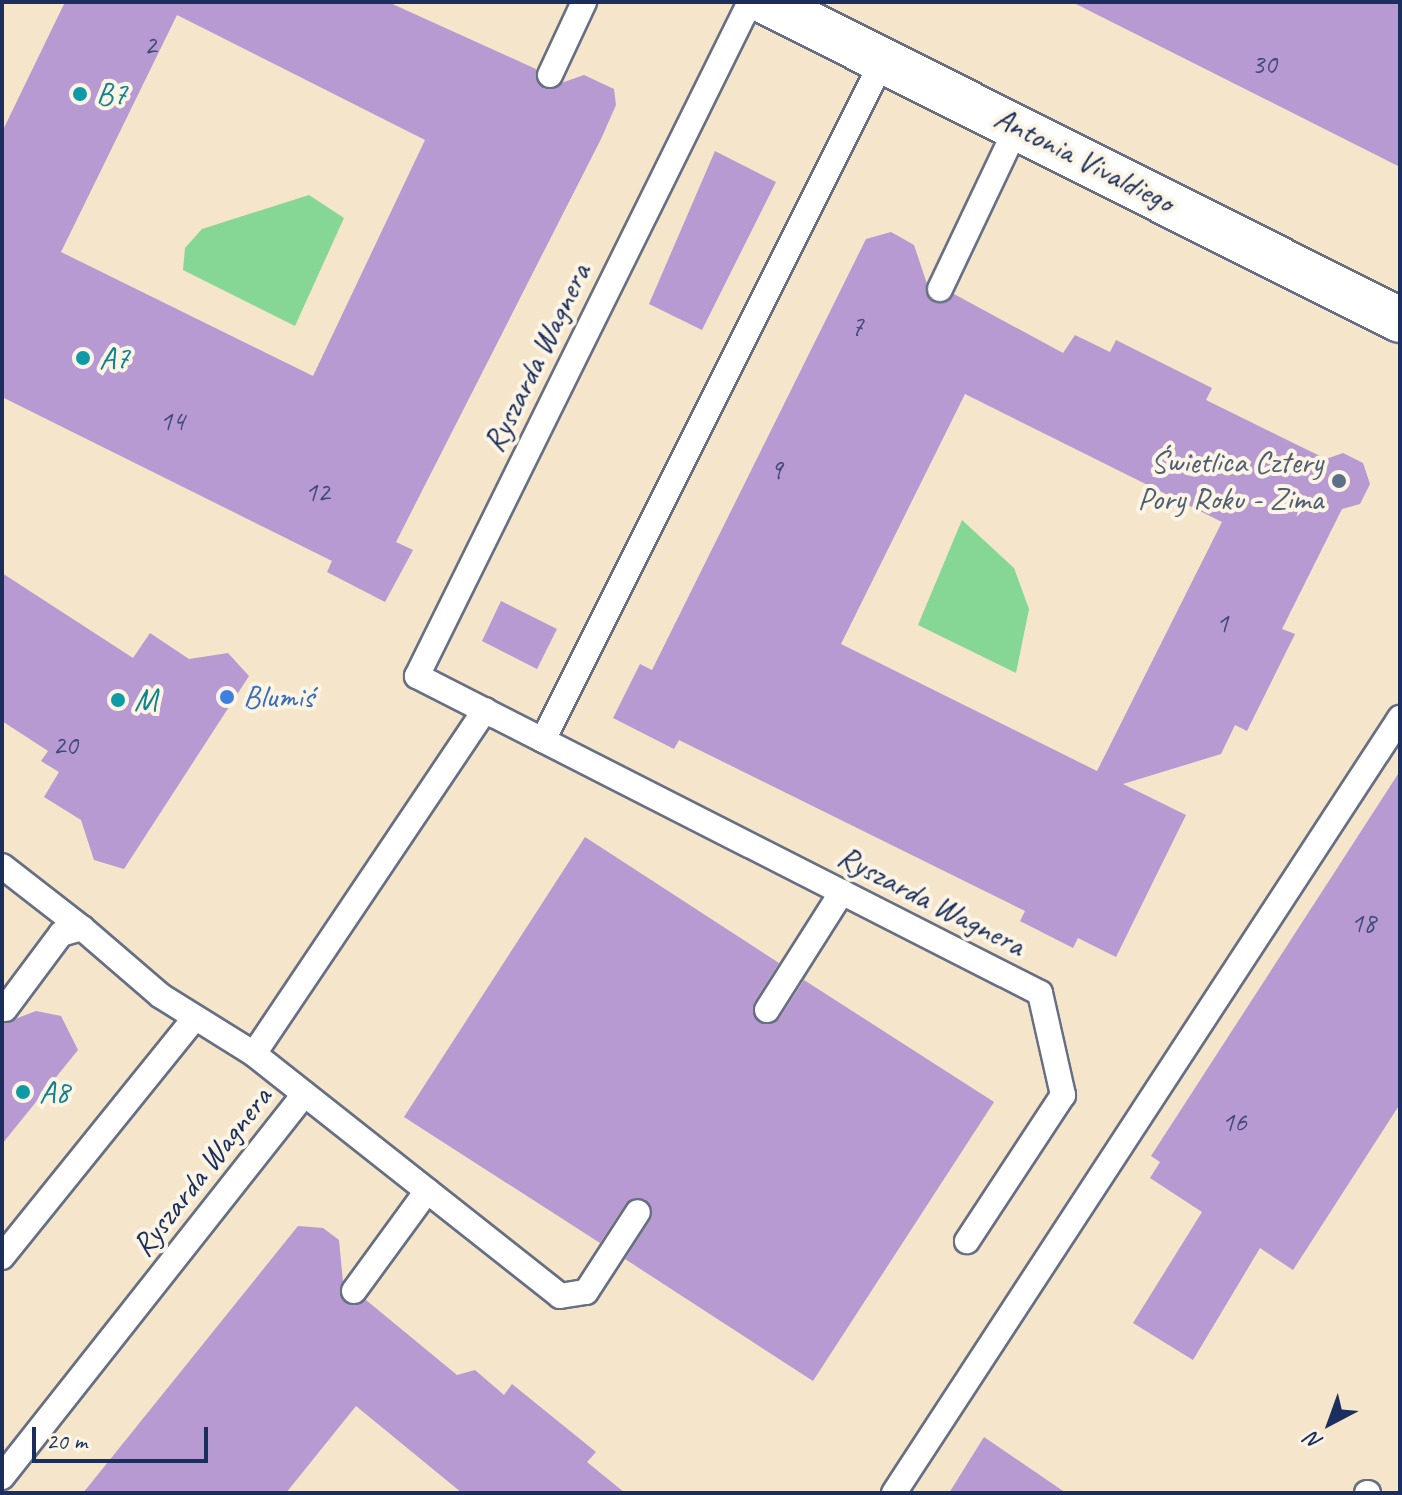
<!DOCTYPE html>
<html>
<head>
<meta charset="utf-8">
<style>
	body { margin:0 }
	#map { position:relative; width:1402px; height:1495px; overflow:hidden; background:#f5e5cb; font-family:Caveat,sans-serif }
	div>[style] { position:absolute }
	.green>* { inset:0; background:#86d696 }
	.building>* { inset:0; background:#b69ad1 }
	.roads { filter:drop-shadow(2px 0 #676f84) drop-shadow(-2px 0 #676f84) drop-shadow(0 2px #676f84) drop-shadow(0 -2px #676f84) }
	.lane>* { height:24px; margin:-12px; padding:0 12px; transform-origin:12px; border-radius:12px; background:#fff }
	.street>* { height:44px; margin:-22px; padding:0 22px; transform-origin:22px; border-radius:22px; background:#fff }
	.dots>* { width:22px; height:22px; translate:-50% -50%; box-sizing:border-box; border:4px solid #fcf5e5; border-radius:50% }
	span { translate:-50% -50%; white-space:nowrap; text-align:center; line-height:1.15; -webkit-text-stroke:8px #fcf5e5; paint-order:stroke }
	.number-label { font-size:28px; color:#424a7b }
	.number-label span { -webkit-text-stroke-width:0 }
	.culture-label { font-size:32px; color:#0d838f }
	.left { translate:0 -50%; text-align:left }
	.street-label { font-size:32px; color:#1b2f5e }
	.service-label { font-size:32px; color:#4e5e75 }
	.right { translate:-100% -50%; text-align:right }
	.shop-label { font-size:32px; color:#366cbe }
	.frame { position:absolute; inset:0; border:4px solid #1b2f5e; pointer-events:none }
	.north { position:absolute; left:1290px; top:1383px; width:80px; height:80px; -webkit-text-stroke:6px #fcf5e5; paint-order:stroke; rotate:221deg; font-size:22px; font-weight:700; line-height:32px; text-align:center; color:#1b2f5e }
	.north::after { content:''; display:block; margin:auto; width:28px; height:36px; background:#1b2f5e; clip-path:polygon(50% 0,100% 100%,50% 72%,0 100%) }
	.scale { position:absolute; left:32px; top:1427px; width:176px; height:36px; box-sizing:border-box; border:4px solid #1b2f5e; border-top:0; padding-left:10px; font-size:24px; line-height:28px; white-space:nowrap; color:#1b2f5e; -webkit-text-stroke:6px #fcf5e5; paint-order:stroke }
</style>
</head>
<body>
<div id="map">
	<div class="green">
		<div style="clip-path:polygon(309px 195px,344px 218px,295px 326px,183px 270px,185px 248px,202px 229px)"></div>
		<div style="clip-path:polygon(962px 520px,1014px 568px,1029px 609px,1016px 673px,918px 625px)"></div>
	</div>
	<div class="building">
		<div style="clip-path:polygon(evenodd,65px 2px,388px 2px,536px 69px,544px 89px,584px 75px,614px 89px,616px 105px,601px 139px,396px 542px,413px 550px,385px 602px,327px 572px,332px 561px,2px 397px,2px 132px,65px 2px,177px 15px,425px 140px,313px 376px,61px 252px,177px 15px)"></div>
		<div style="clip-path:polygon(1072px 2px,1400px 2px,1400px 167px,1263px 98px)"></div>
		<div style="clip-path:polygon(715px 151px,776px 182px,702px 330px,649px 304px)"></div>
		<div style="clip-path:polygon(evenodd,891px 232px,914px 245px,933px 302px,954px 294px,1063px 353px,1075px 335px,1110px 352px,1116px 340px,1212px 388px,1206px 400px,1326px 459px,1343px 453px,1363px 463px,1370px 484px,1360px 504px,1342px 509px,1282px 629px,1295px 634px,1247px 731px,1235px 725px,1221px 754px,1123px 784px,1186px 815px,1116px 957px,1078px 938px,1073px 948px,1020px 921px,1025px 911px,679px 740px,674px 749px,613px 718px,640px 664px,652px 670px,866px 239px,891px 232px,965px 394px,1222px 522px,1097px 771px,841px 644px,965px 394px)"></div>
		<div style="clip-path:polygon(2px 573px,133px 658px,150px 633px,189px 659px,228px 653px,249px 676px,124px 869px,94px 860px,81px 820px,44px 797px,59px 772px,41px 761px,48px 751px,2px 721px)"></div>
		<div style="clip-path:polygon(501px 601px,557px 629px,537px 669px,482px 641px)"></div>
		<div style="clip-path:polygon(1400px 771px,1400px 1104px,1293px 1270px,1260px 1248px,1193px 1360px,1133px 1323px,1202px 1212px,1150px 1178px,1160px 1162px,1151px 1156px)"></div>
		<div style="clip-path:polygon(585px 837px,779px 963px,754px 1003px,758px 1022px,779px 1019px,804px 980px,994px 1102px,813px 1381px,625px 1259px,651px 1219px,645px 1199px,626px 1203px,600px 1243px,404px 1117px)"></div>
		<div style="clip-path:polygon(36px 1011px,61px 1016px,78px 1050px,2px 1144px,2px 1024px)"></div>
		<div style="clip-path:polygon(298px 1226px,323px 1228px,339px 1240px,345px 1303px,366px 1300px,457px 1375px,475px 1370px,504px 1395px,512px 1384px,596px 1452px,587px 1462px,625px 1493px,462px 1493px,356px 1406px,286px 1493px,83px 1493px)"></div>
		<div style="clip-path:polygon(984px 1437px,1066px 1493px,949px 1493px)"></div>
	</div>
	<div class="roads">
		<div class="lane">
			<div style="left:750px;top:2px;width:752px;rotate:116.29deg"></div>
			<div style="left:417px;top:676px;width:699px;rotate:26.97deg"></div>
			<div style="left:1040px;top:993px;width:105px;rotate:77.3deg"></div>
			<div style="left:1063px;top:1095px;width:175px;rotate:123.3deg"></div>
			<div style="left:550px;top:75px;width:81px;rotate:-65deg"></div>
			<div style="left:940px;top:289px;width:179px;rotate:-64.6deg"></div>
			<div style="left:485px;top:710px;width:414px;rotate:123.9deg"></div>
			<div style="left:254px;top:1054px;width:390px;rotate:38.3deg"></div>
			<div style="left:560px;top:1296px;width:26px;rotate:-9deg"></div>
			<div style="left:586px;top:1292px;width:95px;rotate:-57deg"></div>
			<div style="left:543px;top:740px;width:762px;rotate:-63.43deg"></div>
			<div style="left:2px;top:866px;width:101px;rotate:37.8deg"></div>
			<div style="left:5px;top:1009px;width:94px;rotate:-53.3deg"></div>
			<div style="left:61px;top:934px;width:22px;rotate:-16deg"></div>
			<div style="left:82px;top:928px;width:104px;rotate:40.7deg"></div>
			<div style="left:161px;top:996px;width:110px;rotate:31.9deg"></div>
			<div style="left:767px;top:1010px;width:140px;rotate:-57.6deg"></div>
			<div style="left:2px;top:1257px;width:307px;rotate:-51.1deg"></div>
			<div style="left:354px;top:1291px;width:124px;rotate:-53.9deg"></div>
			<div style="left:2px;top:1477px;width:488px;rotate:-51.7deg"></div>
			<div style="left:894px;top:1493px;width:926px;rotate:-56.86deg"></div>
			<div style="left:1367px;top:1493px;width:1px"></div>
		</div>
		<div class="street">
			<div style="left:766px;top:2px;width:709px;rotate:26.64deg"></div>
		</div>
	</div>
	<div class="dots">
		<div style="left:80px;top:94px;background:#0f9aa8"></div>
		<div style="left:83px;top:358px;background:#0f9aa8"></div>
		<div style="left:1339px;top:481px;background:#5c6f8a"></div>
		<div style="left:227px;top:697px;background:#3f7fe0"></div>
		<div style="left:118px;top:700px;background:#0f9aa8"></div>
		<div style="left:23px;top:1092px;background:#0f9aa8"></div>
	</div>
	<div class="number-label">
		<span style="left:150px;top:45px">2</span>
		<span style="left:1264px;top:64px">30</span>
		<span style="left:857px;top:326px">7</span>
		<span style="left:172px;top:421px">14</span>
		<span style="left:776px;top:470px">9</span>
		<span style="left:317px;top:492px">12</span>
		<span style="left:1222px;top:623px">1</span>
		<span style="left:65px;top:745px">20</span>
		<span style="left:1363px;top:923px">18</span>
		<span style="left:1234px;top:1122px">16</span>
	</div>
	<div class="culture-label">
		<span class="left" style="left:96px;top:94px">B7</span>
		<span class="left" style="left:99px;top:358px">A7</span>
		<span class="left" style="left:134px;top:700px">M</span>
		<span class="left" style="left:39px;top:1092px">A8</span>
	</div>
	<div class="street-label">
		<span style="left:1084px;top:160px;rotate:27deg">Antonia Vivaldiego</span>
		<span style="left:537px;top:358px;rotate:-64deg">Ryszarda Wagnera</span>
		<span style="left:931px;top:901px;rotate:27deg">Ryszarda Wagnera</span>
		<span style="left:202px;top:1172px;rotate:-52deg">Ryszarda Wagnera</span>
	</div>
	<div class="service-label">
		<span class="right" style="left:1323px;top:481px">Świetlica Cztery<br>Pory Roku - Zima</span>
	</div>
	<div class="shop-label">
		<span class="left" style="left:243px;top:697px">Blumiś</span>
	</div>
	<div class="frame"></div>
	<div class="north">N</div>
	<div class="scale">20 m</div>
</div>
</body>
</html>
